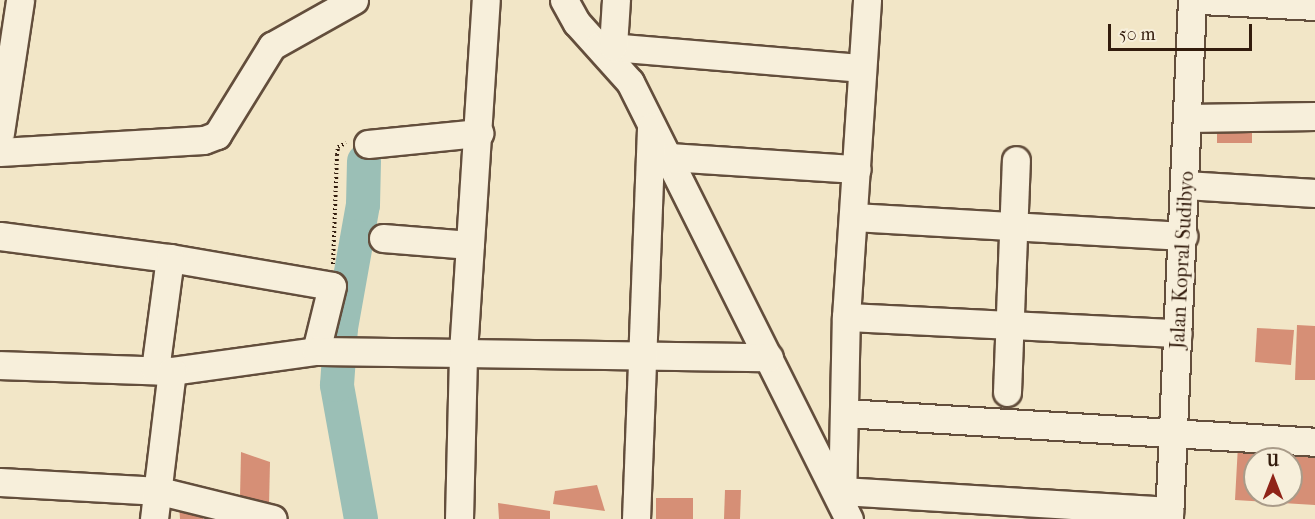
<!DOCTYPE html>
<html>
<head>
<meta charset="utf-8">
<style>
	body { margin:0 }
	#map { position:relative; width:1315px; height:519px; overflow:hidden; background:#f2e6c7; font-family:"IM FELL French Canon",serif }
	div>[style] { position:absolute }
	.river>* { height:34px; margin:-17px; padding:0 17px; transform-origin:17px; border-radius:17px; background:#9bbfb6 }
	.building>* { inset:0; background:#d68f76 }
	.path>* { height:4px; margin-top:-2px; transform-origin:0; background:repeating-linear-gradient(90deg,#331c0d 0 1.5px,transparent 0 4.5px) }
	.roads { filter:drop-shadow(2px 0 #634e3c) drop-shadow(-2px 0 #634e3c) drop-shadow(0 2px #634e3c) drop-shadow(0 -2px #634e3c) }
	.minor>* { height:27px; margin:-13.5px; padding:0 13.5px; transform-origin:13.5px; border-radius:13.5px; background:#f7efdb }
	span { translate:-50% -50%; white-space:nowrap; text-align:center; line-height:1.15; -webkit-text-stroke:5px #f7efdb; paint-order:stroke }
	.street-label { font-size:20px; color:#331c0d }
	.north { position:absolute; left:1243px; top:447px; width:60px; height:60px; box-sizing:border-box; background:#f7efdb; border:2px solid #a99b89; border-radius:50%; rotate:0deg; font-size:16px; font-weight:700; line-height:24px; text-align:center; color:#331c0d }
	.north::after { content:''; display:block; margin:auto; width:21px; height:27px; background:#8f2418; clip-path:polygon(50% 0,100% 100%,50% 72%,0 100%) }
	.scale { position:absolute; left:1108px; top:24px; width:144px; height:27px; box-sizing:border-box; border:3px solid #331c0d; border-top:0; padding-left:8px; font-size:18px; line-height:21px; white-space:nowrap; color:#331c0d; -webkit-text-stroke:4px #f7efdb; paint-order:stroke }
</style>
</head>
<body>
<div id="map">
	<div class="river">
		<div style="left:361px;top:519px;width:136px;rotate:-100.2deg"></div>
		<div style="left:337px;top:385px;width:57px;rotate:-86deg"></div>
		<div style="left:341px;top:328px;width:125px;rotate:-79.9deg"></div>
		<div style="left:363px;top:205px;width:44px;rotate:-88.7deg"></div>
	</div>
	<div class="building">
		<div style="clip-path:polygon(1217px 123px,1252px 123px,1252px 143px,1217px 143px)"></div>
		<div style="clip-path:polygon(1297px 325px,1315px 326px,1315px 380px,1295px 380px)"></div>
		<div style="clip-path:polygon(1257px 328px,1294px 330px,1291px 365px,1255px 362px)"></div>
		<div style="clip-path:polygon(evenodd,1238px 445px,1315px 450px,1315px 505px,1235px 500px,1238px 445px,1255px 459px,1291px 459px,1291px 495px,1255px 495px,1255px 459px)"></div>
		<div style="clip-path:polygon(241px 452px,270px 462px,269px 506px,240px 497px)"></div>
		<div style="clip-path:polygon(597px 485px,605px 511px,553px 504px,555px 491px)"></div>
		<div style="clip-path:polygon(725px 490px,741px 490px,740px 519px,724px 519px)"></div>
		<div style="clip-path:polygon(656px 498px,693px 498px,693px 519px,656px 519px)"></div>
		<div style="clip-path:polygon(179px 502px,204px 510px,203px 519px,180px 519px)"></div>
		<div style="clip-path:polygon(498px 503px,550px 511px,550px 519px,499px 519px)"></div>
	</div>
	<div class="path">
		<div style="left:333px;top:264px;width:109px;rotate:-87.9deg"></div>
		<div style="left:337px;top:155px;width:8px;rotate:-83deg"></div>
		<div style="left:338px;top:147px;width:9px;rotate:-27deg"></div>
	</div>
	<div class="roads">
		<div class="minor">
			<div style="left:564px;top:0;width:26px;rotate:61deg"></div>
			<div style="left:577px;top:23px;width:79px;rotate:48.1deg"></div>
			<div style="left:630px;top:82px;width:489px;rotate:63.4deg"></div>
			<div style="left:1201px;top:0;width:114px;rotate:3deg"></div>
			<div style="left:599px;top:46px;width:263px;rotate:4.8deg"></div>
			<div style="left:613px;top:46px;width:46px;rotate:-86.3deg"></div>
			<div style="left:1188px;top:118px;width:127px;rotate:-0.9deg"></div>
			<div style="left:0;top:133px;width:134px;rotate:-81.4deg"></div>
			<div style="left:368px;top:144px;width:112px;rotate:-5.7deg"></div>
			<div style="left:0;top:152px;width:204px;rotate:-3.4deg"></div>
			<div style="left:204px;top:140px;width:14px;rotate:-21deg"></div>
			<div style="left:217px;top:135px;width:105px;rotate:-58.3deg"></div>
			<div style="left:272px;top:46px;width:94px;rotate:-29.3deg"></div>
			<div style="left:669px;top:157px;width:188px;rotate:3.7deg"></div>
			<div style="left:1185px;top:185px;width:130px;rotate:3.5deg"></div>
			<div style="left:854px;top:217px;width:330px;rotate:3.3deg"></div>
			<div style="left:0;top:236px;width:171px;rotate:7.4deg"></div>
			<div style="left:170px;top:258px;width:164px;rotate:9.8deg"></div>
			<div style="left:332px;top:286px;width:67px;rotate:103.8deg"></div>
			<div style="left:316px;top:351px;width:145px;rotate:172.1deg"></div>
			<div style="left:172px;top:371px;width:172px;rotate:-178deg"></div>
			<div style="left:383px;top:238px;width:87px;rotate:4.6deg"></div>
			<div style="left:846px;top:317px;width:332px;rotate:2.8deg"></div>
			<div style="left:316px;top:351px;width:453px;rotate:0.8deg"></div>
			<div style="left:155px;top:370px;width:113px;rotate:-82.4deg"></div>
			<div style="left:1007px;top:392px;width:232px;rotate:-87.8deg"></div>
			<div style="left:844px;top:413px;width:472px;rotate:3.5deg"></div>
			<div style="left:0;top:482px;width:160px;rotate:3.2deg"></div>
			<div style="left:160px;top:491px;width:116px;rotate:13.9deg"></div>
			<div style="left:843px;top:491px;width:327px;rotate:3.5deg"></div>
			<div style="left:842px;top:502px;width:185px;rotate:-88.8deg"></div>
			<div style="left:846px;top:317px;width:318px;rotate:-86.2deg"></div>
			<div style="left:154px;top:519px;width:149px;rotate:-83.1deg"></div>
			<div style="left:459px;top:519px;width:167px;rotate:-88.6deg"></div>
			<div style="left:463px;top:352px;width:353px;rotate:-86.3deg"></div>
			<div style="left:636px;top:519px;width:393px;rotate:-87.8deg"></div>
			<div style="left:1169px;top:519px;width:520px;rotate:-87.46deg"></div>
		</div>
	</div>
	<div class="street-label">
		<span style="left:1182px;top:260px;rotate:-87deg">Jalan Kopral Sudibyo</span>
	</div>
	<div class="north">U</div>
	<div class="scale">50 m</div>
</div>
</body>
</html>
